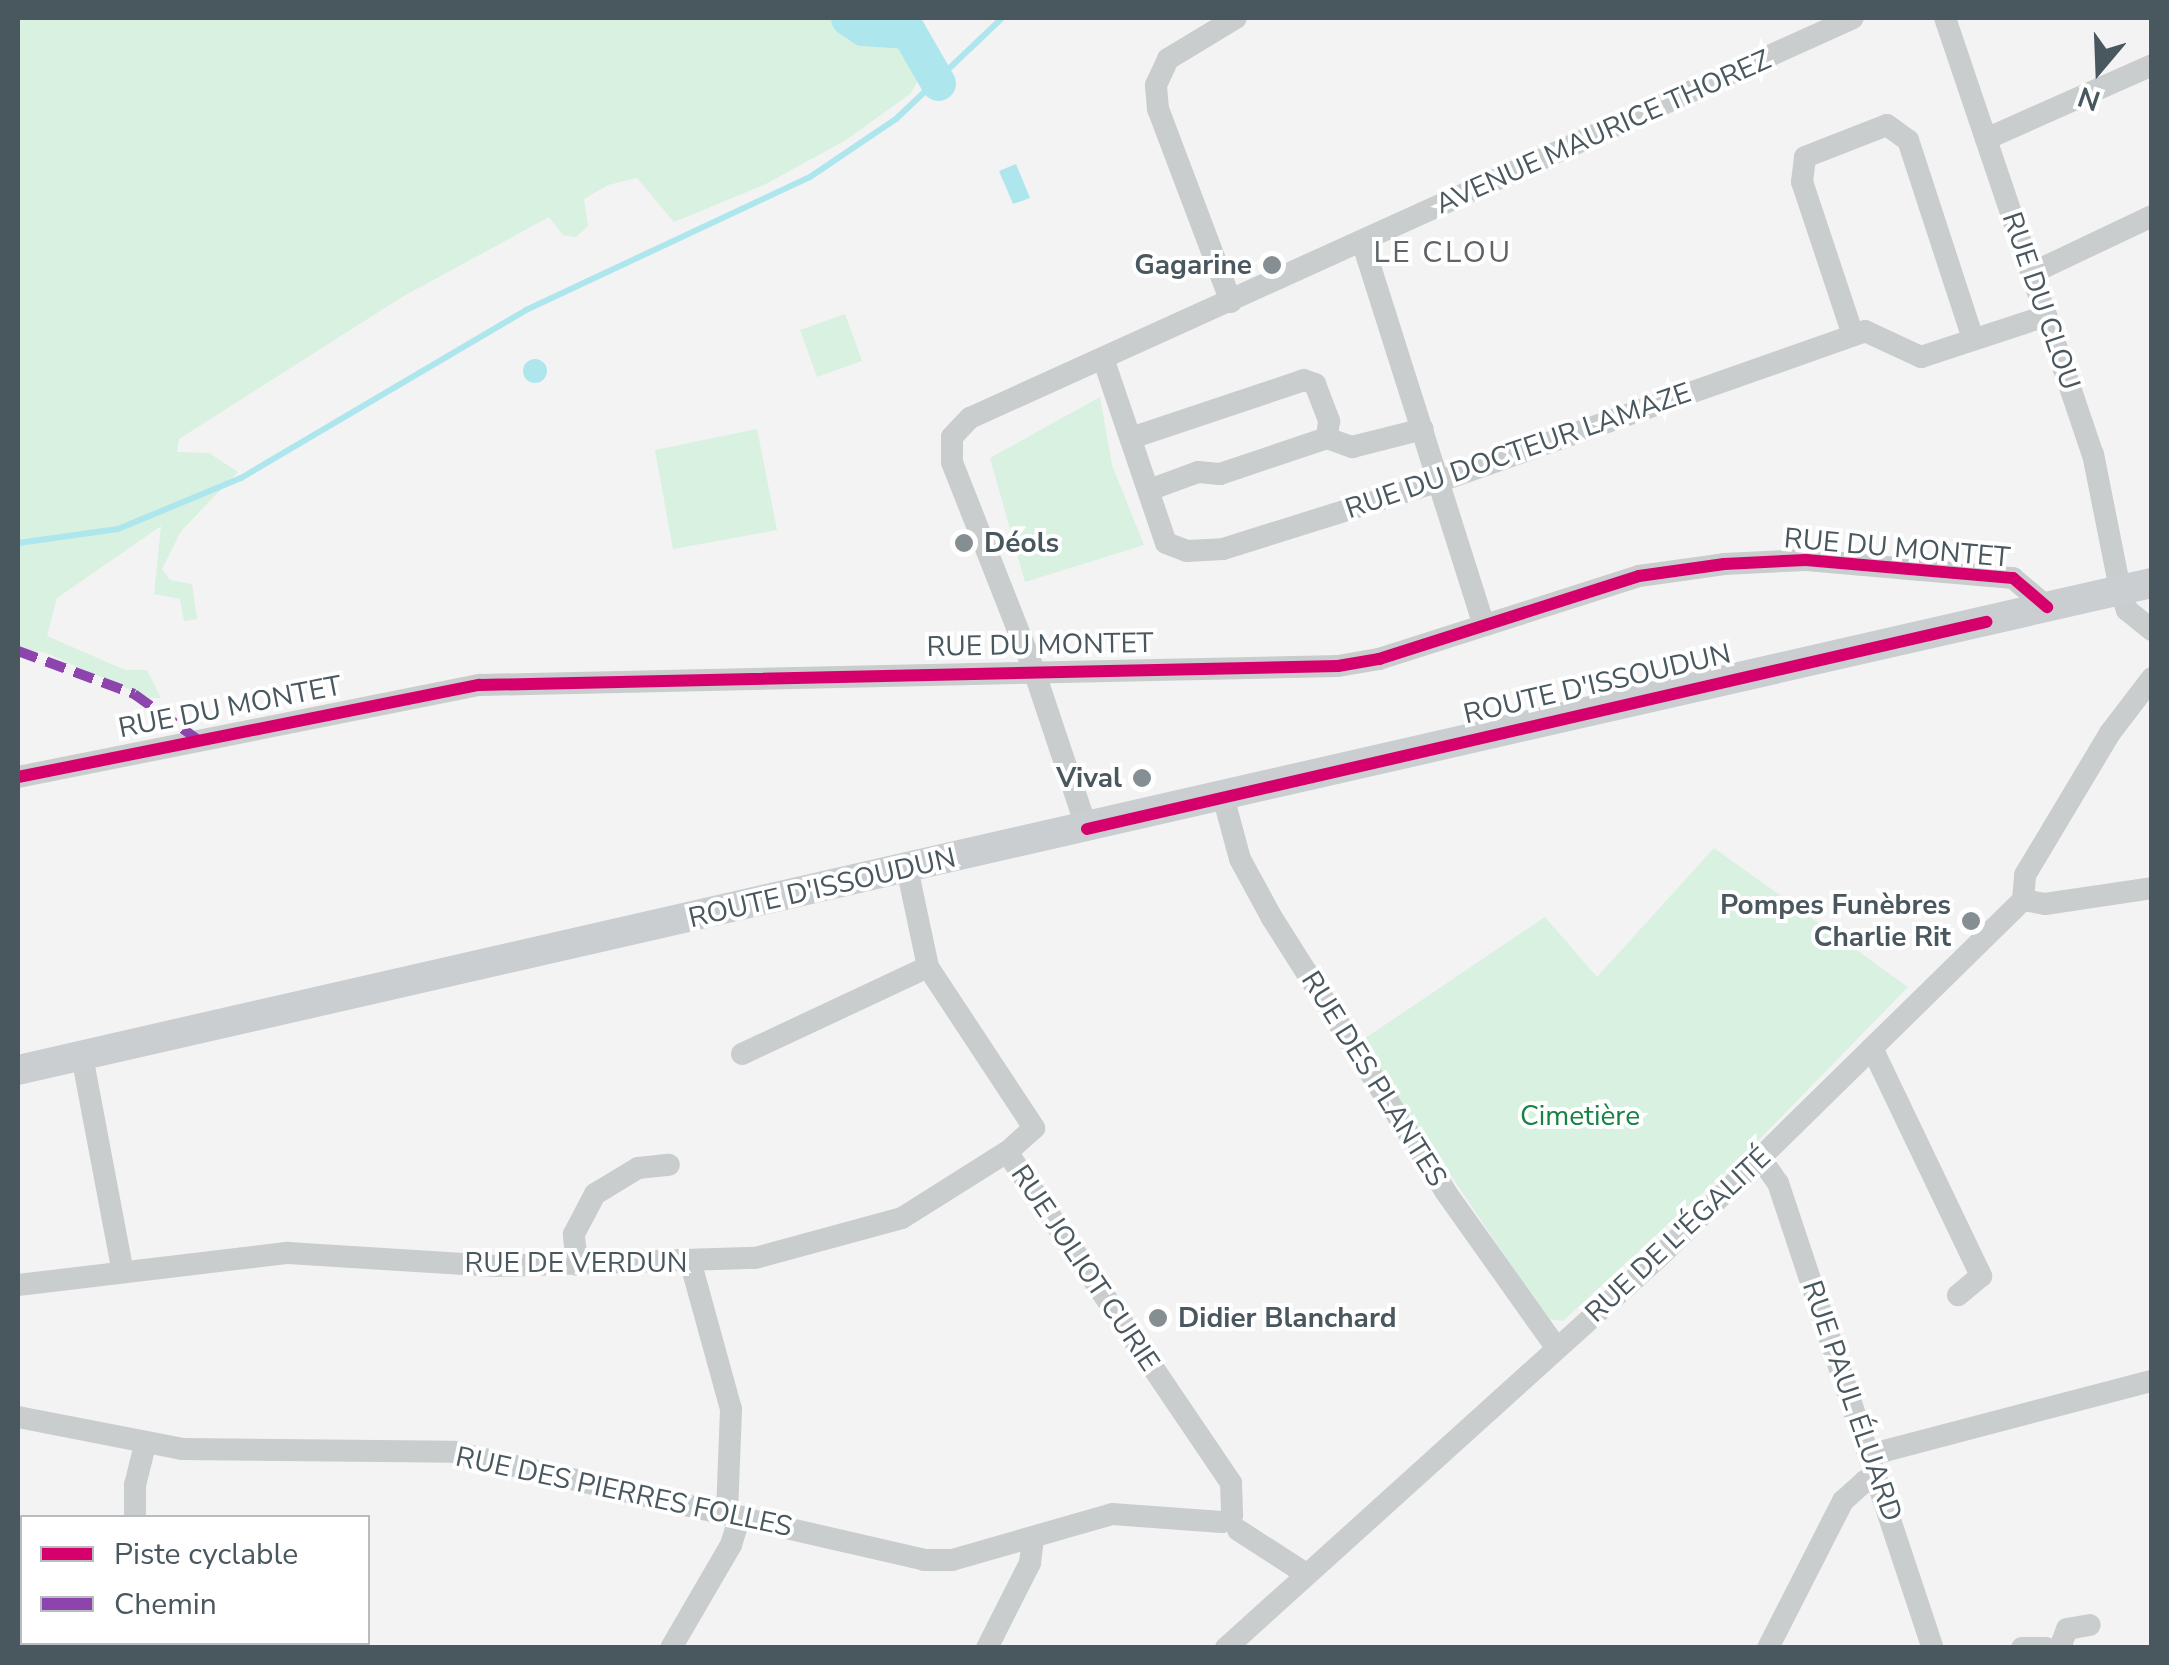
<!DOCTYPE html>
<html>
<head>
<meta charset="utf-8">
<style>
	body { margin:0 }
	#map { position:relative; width:2169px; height:1665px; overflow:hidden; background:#f3f3f3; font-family:"Nunito Sans",sans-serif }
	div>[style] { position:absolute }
	.green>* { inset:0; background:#d8f1e0 }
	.water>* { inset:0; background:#aee6ee }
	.round { border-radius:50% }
	.stream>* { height:6px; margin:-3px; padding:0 3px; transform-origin:3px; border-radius:3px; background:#aee6ee }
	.river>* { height:35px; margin:-17.5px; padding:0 17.5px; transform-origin:17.5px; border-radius:17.5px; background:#aee6ee }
	.street>* { height:22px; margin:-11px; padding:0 11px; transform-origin:11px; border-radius:11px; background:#cacdce }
	.secondary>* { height:30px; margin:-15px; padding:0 15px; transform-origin:15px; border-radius:15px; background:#caced0 }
	.quiet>* { height:10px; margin-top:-5px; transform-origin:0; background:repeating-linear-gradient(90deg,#8e44ad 0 20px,transparent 0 30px) }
	.cycleway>* { height:12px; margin:-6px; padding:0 6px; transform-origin:6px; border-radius:6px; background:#d6006c }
	.dots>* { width:28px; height:28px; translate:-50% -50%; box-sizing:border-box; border:5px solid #fff; border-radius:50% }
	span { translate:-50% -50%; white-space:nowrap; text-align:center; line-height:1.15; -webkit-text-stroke:8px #fff; paint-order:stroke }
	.street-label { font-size:28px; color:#49575f }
	.poi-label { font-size:28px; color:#49575f; font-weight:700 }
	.right { translate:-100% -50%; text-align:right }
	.left { translate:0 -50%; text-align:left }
	.park-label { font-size:28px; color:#188245 }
	.neighbourhood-label { font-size:30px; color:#5e6367; letter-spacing:2.5px }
	.frame { position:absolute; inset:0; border:20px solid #49575f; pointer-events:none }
	.legend { position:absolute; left:20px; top:1515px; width:350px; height:130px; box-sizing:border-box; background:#fff; border:2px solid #b6bcbf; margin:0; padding:12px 18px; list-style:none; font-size:30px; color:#49575f }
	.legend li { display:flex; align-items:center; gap:20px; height:50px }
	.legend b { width:50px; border:2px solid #b6bcbf }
	.north { position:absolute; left:2049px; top:20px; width:100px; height:100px; -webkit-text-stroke:8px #fff; paint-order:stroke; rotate:199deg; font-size:28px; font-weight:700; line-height:40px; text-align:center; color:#49575f }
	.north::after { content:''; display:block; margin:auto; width:35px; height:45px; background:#49575f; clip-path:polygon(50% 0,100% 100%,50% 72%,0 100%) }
</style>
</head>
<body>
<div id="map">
	<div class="green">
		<div style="clip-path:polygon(18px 18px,916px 18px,886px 34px,901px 40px,922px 74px,910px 94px,846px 140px,764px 185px,674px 222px,637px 178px,608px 185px,584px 199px,588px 226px,576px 237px,563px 235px,549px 217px,402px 297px,179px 439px,177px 452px,209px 453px,238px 472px,181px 531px,162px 569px,170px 580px,192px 584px,197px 619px,184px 621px,180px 599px,154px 594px,161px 526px,57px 598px,47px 636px,125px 670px,147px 670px,161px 698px,149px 698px,44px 652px,18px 650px)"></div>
		<div style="clip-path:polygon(845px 314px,862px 361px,817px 377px,800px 330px)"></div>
		<div style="clip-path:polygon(1100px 397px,1112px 465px,1144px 545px,1025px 582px,990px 458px)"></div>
		<div style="clip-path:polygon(757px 429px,777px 530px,673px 549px,655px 450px)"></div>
		<div style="clip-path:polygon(1714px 848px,1908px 987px,1745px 1154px,1563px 1321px,1547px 1319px,1361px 1041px,1545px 917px,1597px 977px)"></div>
	</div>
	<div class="water">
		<div style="clip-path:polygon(1016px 164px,1030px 198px,1013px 204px,999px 171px)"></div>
		<div class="round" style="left:523px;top:359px;width:24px;height:24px"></div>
	</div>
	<div class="stream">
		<div style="left:18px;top:543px;width:101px;rotate:-8deg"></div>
		<div style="left:118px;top:529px;width:133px;rotate:-22.5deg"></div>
		<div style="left:241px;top:478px;width:331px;rotate:-30.5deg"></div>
		<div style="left:526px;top:310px;width:314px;rotate:-25.1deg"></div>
		<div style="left:810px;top:177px;width:104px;rotate:-34deg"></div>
		<div style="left:896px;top:119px;width:146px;rotate:-43.6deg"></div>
	</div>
	<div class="river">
		<div style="left:848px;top:18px;width:18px;rotate:34deg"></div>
		<div style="left:863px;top:28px;width:45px;rotate:3.8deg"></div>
		<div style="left:908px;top:31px;width:60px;rotate:60deg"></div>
	</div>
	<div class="street">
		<div style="left:1945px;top:18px;width:460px;rotate:71.3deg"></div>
		<div style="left:2093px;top:454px;width:138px;rotate:78.7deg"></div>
		<div style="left:2120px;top:589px;width:22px;rotate:72deg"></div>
		<div style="left:2127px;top:610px;width:32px;rotate:39deg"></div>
		<div style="left:1986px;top:139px;width:182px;rotate:-24deg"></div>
		<div style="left:1362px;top:241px;width:403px;rotate:72.4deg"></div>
		<div style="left:2032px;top:273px;width:133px;rotate:-25.4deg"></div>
		<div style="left:1231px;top:302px;width:206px;rotate:-110.7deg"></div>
		<div style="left:1158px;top:109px;width:24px;rotate:-95deg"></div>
		<div style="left:1156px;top:85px;width:29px;rotate:-65deg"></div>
		<div style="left:1168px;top:59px;width:79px;rotate:-31.1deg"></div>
		<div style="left:1853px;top:335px;width:161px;rotate:-108.4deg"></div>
		<div style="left:1802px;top:182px;width:25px;rotate:-83deg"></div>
		<div style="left:1805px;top:157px;width:88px;rotate:-21.3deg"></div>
		<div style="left:1887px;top:125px;width:26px;rotate:36deg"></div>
		<div style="left:1908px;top:140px;width:209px;rotate:71.9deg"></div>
		<div style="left:1104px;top:361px;width:192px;rotate:71.2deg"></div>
		<div style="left:1166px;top:543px;width:22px;rotate:21deg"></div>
		<div style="left:1187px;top:551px;width:36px;rotate:-3deg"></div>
		<div style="left:1223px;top:549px;width:227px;rotate:-17.4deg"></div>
		<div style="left:1440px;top:481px;width:451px;rotate:-19.4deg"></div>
		<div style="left:1865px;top:331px;width:62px;rotate:24.9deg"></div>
		<div style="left:1921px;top:357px;width:132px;rotate:-18.2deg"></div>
		<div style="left:1131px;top:438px;width:182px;rotate:-18.5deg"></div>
		<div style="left:1304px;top:380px;width:12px;rotate:20deg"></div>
		<div style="left:1315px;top:384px;width:40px;rotate:69deg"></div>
		<div style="left:1329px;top:421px;width:17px;rotate:97deg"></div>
		<div style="left:1327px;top:438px;width:113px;rotate:161.4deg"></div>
		<div style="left:1220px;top:474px;width:22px;rotate:-175deg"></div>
		<div style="left:1198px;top:472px;width:52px;rotate:159.8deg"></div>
		<div style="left:1327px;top:438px;width:27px;rotate:20deg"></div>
		<div style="left:1352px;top:447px;width:73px;rotate:-14.2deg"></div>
		<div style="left:18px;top:777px;width:471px;rotate:-11.3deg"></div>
		<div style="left:480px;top:685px;width:858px;rotate:-1.27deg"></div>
		<div style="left:1338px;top:666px;width:42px;rotate:-9.7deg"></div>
		<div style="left:1379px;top:659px;width:273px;rotate:-17.7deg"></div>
		<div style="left:1639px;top:576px;width:86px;rotate:-8deg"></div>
		<div style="left:1724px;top:564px;width:82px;rotate:-2.8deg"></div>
		<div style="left:1806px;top:560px;width:208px;rotate:5deg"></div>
		<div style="left:2013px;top:578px;width:45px;rotate:40.5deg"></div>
		<div style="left:1223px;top:796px;width:65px;rotate:74.9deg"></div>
		<div style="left:1240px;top:859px;width:67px;rotate:61.5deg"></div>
		<div style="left:1272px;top:918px;width:323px;rotate:57.6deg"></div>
		<div style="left:1445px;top:1191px;width:191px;rotate:54.6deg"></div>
		<div style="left:1087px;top:829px;width:170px;rotate:-108.5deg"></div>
		<div style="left:1033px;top:668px;width:221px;rotate:-111.5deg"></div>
		<div style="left:952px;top:462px;width:25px;rotate:-90deg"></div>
		<div style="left:952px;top:437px;width:26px;rotate:-47deg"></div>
		<div style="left:970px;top:418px;width:969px;rotate:-24.37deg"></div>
		<div style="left:907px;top:868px;width:101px;rotate:78deg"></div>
		<div style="left:928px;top:967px;width:193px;rotate:56.6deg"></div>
		<div style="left:1034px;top:1128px;width:36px;rotate:138deg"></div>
		<div style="left:1007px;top:1152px;width:400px;rotate:55.9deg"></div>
		<div style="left:1231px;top:1483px;width:33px;rotate:88deg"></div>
		<div style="left:2023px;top:900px;width:25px;rotate:-85deg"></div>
		<div style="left:2025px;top:875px;width:165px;rotate:-59.1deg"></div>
		<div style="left:2110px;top:733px;width:69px;rotate:-52.6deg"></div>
		<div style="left:1872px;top:1048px;width:253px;rotate:64.4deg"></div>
		<div style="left:1981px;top:1276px;width:30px;rotate:140deg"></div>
		<div style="left:742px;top:1054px;width:205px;rotate:-25.1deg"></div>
		<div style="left:82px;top:1056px;width:216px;rotate:79.3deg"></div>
		<div style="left:1761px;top:1159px;width:29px;rotate:55deg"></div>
		<div style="left:1778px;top:1183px;width:490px;rotate:71.6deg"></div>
		<div style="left:691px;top:1264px;width:150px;rotate:74.6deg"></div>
		<div style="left:731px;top:1409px;width:105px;rotate:92.2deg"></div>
		<div style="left:577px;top:1265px;width:31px;rotate:-96deg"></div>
		<div style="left:574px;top:1234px;width:45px;rotate:-62.3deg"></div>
		<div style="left:595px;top:1194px;width:50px;rotate:-31.2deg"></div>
		<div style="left:638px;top:1168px;width:31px;rotate:-6deg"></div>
		<div style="left:18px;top:1285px;width:272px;rotate:-6.8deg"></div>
		<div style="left:288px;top:1253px;width:208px;rotate:3.6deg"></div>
		<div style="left:496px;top:1266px;width:259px;rotate:-1.8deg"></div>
		<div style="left:755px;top:1258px;width:152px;rotate:-15.2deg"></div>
		<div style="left:902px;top:1218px;width:124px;rotate:-32.2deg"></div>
		<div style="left:18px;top:1417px;width:167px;rotate:11deg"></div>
		<div style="left:182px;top:1449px;width:272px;rotate:0.6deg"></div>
		<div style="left:454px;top:1452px;width:482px;rotate:12.9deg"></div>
		<div style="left:924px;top:1560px;width:28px"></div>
		<div style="left:952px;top:1560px;width:166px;rotate:-16deg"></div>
		<div style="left:1112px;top:1514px;width:110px;rotate:4.2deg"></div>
		<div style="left:1869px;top:1455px;width:293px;rotate:-14.7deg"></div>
		<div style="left:135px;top:1518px;width:33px;rotate:-90deg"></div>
		<div style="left:135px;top:1485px;width:41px;rotate:-76deg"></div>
		<div style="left:1238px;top:1530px;width:77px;rotate:32.9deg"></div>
		<div style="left:193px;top:1642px;width:8px;rotate:50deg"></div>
		<div style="left:77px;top:1648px;width:9px;rotate:-41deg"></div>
		<div style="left:671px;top:1648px;width:119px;rotate:-59.8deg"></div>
		<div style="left:731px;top:1545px;width:30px;rotate:-73deg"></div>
		<div style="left:987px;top:1648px;width:95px;rotate:-63.2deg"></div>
		<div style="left:1030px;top:1563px;width:25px;rotate:-83deg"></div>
		<div style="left:1226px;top:1648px;width:586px;rotate:-42.1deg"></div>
		<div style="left:1661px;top:1255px;width:507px;rotate:-44.44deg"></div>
		<div style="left:2023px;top:900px;width:22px;rotate:10deg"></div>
		<div style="left:2045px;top:904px;width:108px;rotate:-8.5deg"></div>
		<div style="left:1768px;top:1648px;width:165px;rotate:-63deg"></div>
		<div style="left:1843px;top:1501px;width:30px;rotate:-42deg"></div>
		<div style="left:1865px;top:1481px;width:12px"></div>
		<div style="left:2022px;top:1648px;width:24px"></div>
		<div style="left:2060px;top:1648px;width:20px;rotate:-70deg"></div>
		<div style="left:2067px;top:1629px;width:23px;rotate:-10deg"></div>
	</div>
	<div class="secondary">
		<div style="left:18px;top:1070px;width:2189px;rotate:-12.86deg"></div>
	</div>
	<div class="quiet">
		<div style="left:18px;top:651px;width:124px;rotate:20.3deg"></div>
		<div style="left:134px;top:694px;width:77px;rotate:35.5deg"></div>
	</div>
	<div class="cycleway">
		<div style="left:18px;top:777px;width:471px;rotate:-11.3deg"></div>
		<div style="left:480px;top:685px;width:858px;rotate:-1.27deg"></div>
		<div style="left:1338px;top:666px;width:42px;rotate:-9.7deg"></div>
		<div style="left:1379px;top:659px;width:273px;rotate:-17.7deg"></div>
		<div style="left:1639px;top:576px;width:86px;rotate:-8deg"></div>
		<div style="left:1724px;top:564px;width:82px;rotate:-2.8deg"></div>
		<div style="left:1806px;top:560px;width:208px;rotate:5deg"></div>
		<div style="left:2013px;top:578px;width:45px;rotate:40.5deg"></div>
		<div style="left:1087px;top:829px;width:923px;rotate:-12.97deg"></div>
	</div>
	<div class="dots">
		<div style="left:1272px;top:265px;background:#848e93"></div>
		<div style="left:964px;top:543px;background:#848e93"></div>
		<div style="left:1142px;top:778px;background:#848e93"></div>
		<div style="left:1971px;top:921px;background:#848e93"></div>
		<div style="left:1158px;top:1318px;background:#848e93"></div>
	</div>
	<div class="street-label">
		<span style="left:1603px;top:132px;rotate:-24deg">AVENUE MAURICE THOREZ</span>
		<span style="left:2041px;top:301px;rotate:71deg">RUE DU CLOU</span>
		<span style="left:1518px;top:451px;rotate:-19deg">RUE DU DOCTEUR LAMAZE</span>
		<span style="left:1897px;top:548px;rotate:5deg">RUE DU MONTET</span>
		<span style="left:1040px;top:645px;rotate:-1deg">RUE DU MONTET</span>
		<span style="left:1597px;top:684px;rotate:-13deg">ROUTE D'ISSOUDUN</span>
		<span style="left:230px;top:707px;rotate:-11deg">RUE DU MONTET</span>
		<span style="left:822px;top:888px;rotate:-13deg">ROUTE D'ISSOUDUN</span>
		<span style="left:1374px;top:1079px;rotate:58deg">RUE DES PLANTES</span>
		<span style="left:1678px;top:1235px;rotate:-43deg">RUE DE L'ÉGALITÉ</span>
		<span style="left:576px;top:1263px">RUE DE VERDUN</span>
		<span style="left:1085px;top:1268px;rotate:56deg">RUE JOLIOT CURIE</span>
		<span style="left:1852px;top:1401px;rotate:71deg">RUE PAUL ÉLUARD</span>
		<span style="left:624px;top:1492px;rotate:12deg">RUE DES PIERRES FOLLES</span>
	</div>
	<div class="poi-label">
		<span class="right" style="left:1252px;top:265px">Gagarine</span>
		<span class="left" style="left:984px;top:543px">Déols</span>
		<span class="right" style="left:1122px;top:778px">Vival</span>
		<span class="right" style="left:1951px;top:921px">Pompes Funèbres<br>Charlie Rit</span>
		<span class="left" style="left:1178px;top:1318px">Didier Blanchard</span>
	</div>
	<div class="park-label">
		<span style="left:1580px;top:1116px">Cimetière</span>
	</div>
	<div class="neighbourhood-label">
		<span style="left:1443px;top:253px">LE CLOU</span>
	</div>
	<div class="frame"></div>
	<ul class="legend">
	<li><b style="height:12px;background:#d6006c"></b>Piste cyclable</li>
	<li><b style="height:12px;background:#8e44ad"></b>Chemin</li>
	</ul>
	<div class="north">N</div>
</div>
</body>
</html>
